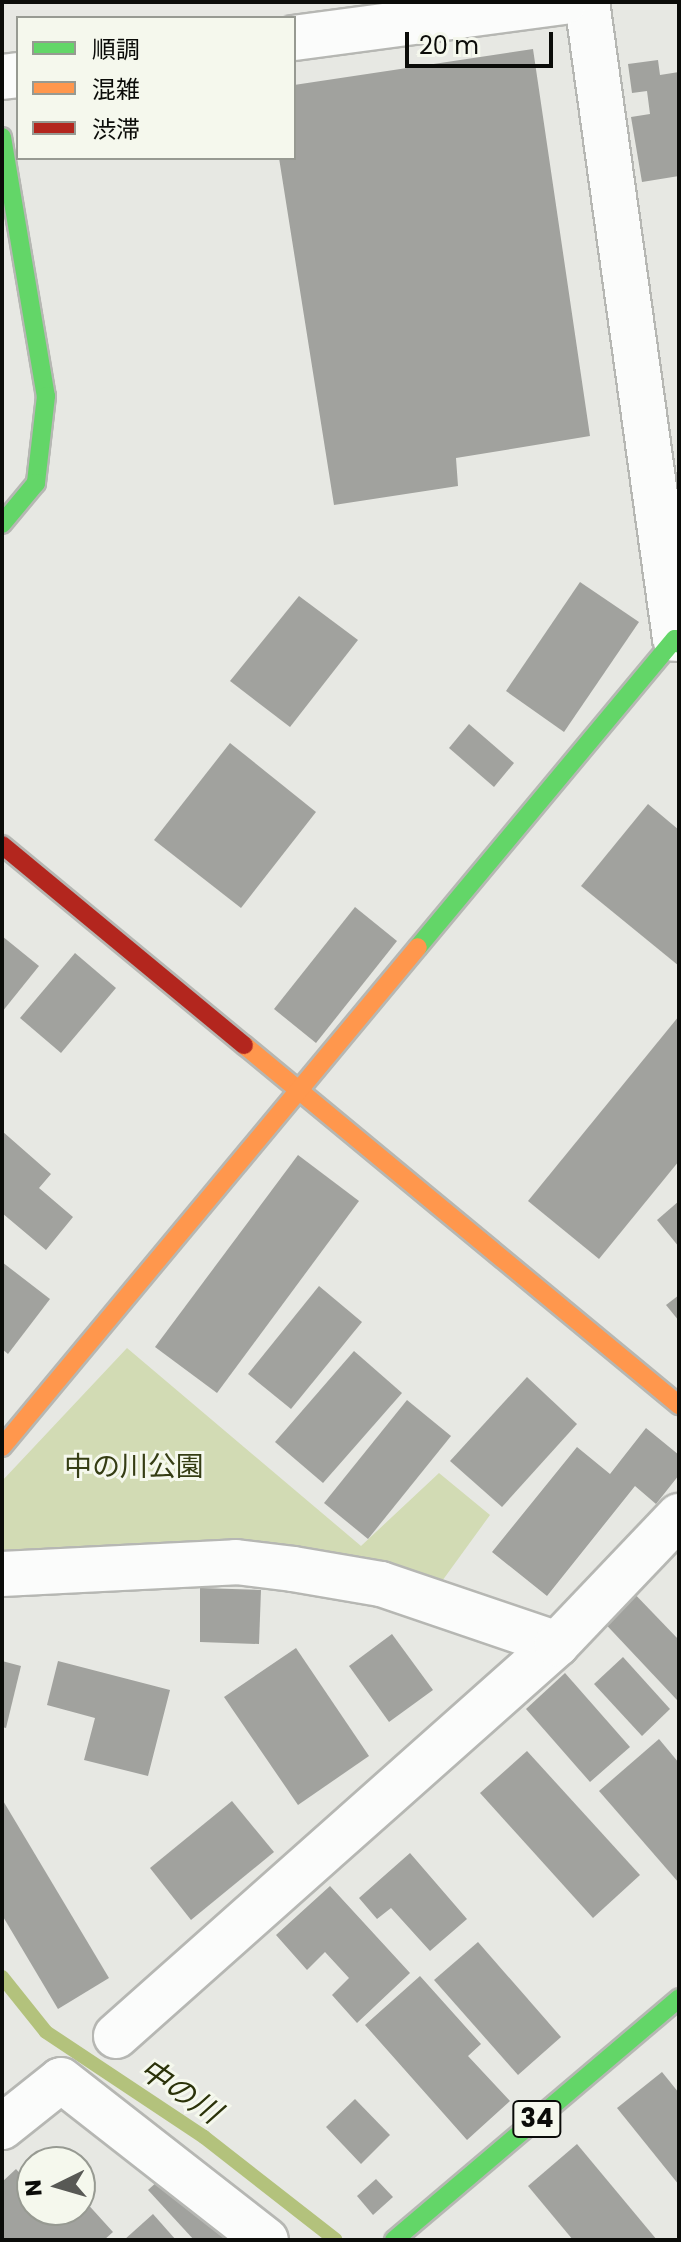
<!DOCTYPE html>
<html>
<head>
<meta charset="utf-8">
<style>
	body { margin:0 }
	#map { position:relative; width:681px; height:2242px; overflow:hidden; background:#e7e8e3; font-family:Poppins,"Noto Sans JP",sans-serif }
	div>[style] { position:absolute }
	.green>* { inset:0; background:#d2dbb4 }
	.stream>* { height:14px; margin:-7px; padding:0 7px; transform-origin:7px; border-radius:7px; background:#b3c27c }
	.building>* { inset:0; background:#a1a29e }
	.roads { filter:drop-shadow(2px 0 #b6b7b3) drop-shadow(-2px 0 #b6b7b3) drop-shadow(0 2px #b6b7b3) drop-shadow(0 -2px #b6b7b3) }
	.street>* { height:44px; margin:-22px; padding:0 22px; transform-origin:22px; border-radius:22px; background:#fbfcfb }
	.fast>* { height:18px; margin:-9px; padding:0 9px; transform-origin:9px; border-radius:9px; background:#63d668 }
	.slow>* { height:18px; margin:-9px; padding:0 9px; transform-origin:9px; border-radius:9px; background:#ff974d }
	.jam>* { height:18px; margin:-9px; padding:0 9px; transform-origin:9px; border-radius:9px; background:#b3261e }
	span { translate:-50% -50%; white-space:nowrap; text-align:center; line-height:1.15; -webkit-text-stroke:6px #f5f8ed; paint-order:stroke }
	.shield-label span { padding:2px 6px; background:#f5f8ed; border:2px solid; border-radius:6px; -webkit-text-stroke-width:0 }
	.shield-label { font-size:26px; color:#0b0c09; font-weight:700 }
	.park-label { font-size:28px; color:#353d14 }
	.water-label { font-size:30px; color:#2b3209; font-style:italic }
	.frame { position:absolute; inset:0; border:4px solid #0b0c09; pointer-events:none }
	.legend { position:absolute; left:16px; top:16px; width:280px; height:144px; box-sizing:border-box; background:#f5f8ed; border:2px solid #979a92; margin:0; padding:10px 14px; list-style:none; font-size:24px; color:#0b0c09 }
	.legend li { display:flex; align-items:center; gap:16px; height:40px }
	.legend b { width:40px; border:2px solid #979a92 }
	.north { position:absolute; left:16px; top:2146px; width:80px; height:80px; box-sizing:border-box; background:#f5f8ed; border:2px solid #979a92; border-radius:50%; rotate:265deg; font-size:22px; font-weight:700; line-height:32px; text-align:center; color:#0b0c09 }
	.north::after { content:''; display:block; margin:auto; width:28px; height:36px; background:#585955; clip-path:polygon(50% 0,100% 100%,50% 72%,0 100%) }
	.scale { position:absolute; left:405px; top:32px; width:148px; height:36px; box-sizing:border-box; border:4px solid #0b0c09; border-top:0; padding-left:10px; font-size:24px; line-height:28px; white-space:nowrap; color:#0b0c09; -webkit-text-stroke:6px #f5f8ed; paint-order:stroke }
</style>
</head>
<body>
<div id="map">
	<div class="green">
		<div style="clip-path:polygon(127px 1348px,361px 1546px,439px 1473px,490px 1515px,437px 1588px,2px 1562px,2px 1481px)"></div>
	</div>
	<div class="stream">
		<div style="left:2px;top:1977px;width:70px;rotate:51.3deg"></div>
		<div style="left:46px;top:2032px;width:190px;rotate:33.6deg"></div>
		<div style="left:204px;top:2137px;width:167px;rotate:38deg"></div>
	</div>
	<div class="building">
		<div style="clip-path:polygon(533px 49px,590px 436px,456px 458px,458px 486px,334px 505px,279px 158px,294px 158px,294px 85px)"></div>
		<div style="clip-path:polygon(658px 60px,660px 75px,679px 72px,679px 176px,642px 182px,631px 117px,650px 114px,647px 91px,632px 93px,628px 64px)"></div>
		<div style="clip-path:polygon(580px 582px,639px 622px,564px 732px,506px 691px)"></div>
		<div style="clip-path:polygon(299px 596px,358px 640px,290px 727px,230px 681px)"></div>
		<div style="clip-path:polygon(469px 724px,514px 763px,494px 787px,449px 748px)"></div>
		<div style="clip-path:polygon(230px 743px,316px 812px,241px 908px,154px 840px)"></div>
		<div style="clip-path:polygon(648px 804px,679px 830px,679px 966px,581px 886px)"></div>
		<div style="clip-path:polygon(355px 907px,397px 941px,316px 1043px,274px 1009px)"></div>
		<div style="clip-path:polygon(2px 936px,39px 966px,2px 1012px)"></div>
		<div style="clip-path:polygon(75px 953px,116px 988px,61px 1053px,20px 1018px)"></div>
		<div style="clip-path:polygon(679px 1016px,679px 1161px,599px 1259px,528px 1201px)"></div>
		<div style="clip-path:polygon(2px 1131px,51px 1174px,39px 1188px,73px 1217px,46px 1250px,2px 1213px)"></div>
		<div style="clip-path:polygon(298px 1155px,359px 1201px,217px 1393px,155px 1347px)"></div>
		<div style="clip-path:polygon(679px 1201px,679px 1247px,657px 1220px)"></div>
		<div style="clip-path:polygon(2px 1262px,50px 1299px,8px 1354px,2px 1349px)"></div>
		<div style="clip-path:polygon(319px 1286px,362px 1322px,291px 1409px,248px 1374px)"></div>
		<div style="clip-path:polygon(679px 1295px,679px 1321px,666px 1305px)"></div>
		<div style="clip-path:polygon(354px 1351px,402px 1393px,323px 1483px,275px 1442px)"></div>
		<div style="clip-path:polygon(527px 1377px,577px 1424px,502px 1507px,450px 1461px)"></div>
		<div style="clip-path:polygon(407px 1400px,451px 1436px,368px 1539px,324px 1503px)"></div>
		<div style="clip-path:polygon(646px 1428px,679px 1455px,679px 1475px,656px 1504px,635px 1486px,547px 1596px,492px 1552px,577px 1447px,610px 1474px)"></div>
		<div style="clip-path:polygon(628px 1587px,679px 1640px,677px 1700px,597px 1615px)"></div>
		<div style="clip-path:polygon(200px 1588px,261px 1590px,259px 1644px,200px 1642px)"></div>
		<div style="clip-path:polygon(392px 1634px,433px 1690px,389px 1722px,349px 1666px)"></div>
		<div style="clip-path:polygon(296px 1648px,369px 1756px,298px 1805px,224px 1697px)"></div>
		<div style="clip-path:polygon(623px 1657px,670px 1709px,642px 1736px,594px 1684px)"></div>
		<div style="clip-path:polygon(2px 1661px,21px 1666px,6px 1728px,2px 1727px)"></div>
		<div style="clip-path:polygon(58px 1661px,170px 1690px,148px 1776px,84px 1760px,95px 1718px,47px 1705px)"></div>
		<div style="clip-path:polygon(565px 1673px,630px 1747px,590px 1782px,526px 1709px)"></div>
		<div style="clip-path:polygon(659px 1739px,679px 1763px,679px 1883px,599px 1791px)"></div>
		<div style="clip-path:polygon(527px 1751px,640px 1875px,593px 1918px,480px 1793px)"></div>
		<div style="clip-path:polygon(2px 1799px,109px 1978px,58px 2009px,2px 1915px)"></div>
		<div style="clip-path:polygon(232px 1801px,274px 1852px,191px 1920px,150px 1868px)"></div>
		<div style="clip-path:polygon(410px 1853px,467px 1919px,430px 1951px,391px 1908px,377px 1919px,359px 1898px)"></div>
		<div style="clip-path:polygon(330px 1886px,410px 1973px,357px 2023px,332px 1995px,349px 1978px,325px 1952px,307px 1970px,276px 1935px)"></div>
		<div style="clip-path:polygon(478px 1942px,561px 2037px,518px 2075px,434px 1980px)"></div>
		<div style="clip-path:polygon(420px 1976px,481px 2044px,468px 2056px,510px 2101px,467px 2140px,365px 2025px)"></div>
		<div style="clip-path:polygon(662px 2072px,679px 2093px,679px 2185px,617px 2108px)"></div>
		<div style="clip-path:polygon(355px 2099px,390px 2135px,361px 2164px,326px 2127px)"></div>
		<div style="clip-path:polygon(577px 2144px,657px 2240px,573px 2240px,528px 2186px)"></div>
		<div style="clip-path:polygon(16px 2169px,32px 2187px,32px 2210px,53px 2210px,62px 2220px,84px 2200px,113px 2232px,104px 2240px,4px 2240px,2px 2182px)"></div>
		<div style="clip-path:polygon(169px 2171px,233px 2240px,194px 2240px,148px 2190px)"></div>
		<div style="clip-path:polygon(376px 2179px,393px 2197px,373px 2215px,357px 2196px)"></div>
		<div style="clip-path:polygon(153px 2214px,176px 2240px,124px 2240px)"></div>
	</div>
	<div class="roads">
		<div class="street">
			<div style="left:587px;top:2px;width:643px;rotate:82.13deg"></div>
			<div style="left:294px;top:38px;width:273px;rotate:-7.6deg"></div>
			<div style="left:2px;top:77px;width:16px;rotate:-7deg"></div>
			<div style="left:2px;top:1574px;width:234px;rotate:-2.9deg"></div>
			<div style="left:236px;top:1562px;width:57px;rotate:7deg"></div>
			<div style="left:293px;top:1569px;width:89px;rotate:9.7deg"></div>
			<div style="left:381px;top:1584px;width:186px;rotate:18.8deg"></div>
			<div style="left:116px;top:2036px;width:590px;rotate:-41.63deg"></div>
			<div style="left:557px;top:1644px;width:177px;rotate:-46.4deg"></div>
			<div style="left:2px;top:2127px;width:75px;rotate:-38.5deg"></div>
			<div style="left:61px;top:2080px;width:260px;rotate:38deg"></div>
		</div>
		<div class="fast">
			<div style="left:2px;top:137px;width:263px;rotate:80.4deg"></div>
			<div style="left:46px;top:396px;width:88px;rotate:96.6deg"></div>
			<div style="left:36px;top:483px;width:53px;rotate:129.7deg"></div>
			<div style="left:418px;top:947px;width:401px;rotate:-50.2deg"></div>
			<div style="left:675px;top:639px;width:6px;rotate:51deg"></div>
			<div style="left:394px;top:2240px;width:374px;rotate:-40.3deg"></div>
		</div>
		<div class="slow">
			<div style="left:244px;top:1045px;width:565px;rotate:39.61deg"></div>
			<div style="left:2px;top:1447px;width:650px;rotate:-50.24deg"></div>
		</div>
		<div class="jam">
			<div style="left:2px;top:845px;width:314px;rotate:39.6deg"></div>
		</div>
	</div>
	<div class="shield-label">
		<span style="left:537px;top:2119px">34</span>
	</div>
	<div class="park-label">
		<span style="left:134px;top:1467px">中の川公園</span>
	</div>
	<div class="water-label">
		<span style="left:180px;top:2091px;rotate:34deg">中の川</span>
	</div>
	<div class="frame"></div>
	<ul class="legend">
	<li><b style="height:10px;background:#63d668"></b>順調</li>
	<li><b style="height:10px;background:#ff974d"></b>混雑</li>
	<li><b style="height:10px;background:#b3261e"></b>渋滞</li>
	</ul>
	<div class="north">N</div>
	<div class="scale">20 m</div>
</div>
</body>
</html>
